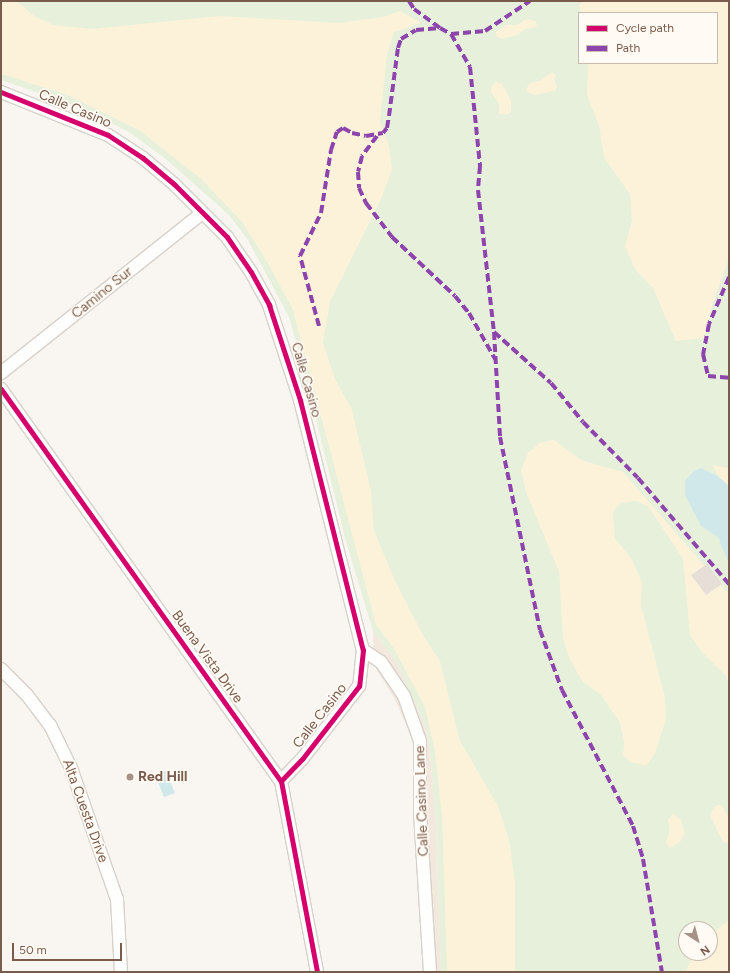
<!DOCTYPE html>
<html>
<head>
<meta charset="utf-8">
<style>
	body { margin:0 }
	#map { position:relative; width:730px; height:973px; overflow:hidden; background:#f9f5f0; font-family:Figtree,sans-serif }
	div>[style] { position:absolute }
	.residential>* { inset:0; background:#f2e8de }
	.green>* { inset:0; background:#e7f0db }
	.sand>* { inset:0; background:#fbf2d9 }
	.water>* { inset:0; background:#d0e8ea }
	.building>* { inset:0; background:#e6ded7 }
	.roads { filter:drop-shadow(1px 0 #d7d1cb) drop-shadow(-1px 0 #d7d1cb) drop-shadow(0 1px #d7d1cb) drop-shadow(0 -1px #d7d1cb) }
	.minor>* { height:12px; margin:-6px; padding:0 6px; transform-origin:6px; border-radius:6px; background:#fefefd }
	.quiet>* { height:4px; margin-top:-2px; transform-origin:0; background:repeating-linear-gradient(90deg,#8e44ad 0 8px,transparent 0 12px) }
	.cycleway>* { height:5px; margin:-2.5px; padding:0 2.5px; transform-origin:2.5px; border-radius:2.5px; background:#d6006c }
	.dots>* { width:11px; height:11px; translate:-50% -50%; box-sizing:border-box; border:2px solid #fffaf3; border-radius:50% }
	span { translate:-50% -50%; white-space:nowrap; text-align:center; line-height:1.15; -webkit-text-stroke:3.5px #fffaf3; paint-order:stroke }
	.street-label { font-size:14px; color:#7a5c4d }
	.poi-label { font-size:14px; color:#7a5c4d; font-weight:700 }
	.left { translate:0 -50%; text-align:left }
	.frame { position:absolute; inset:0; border:2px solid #7a5c4d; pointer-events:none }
	.legend { position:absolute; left:578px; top:12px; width:140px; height:52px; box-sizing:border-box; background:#fffaf3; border:1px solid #cabbb1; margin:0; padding:5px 7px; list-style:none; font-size:12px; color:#7a5c4d }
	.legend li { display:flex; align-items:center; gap:8px; height:20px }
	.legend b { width:20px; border:1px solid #cabbb1 }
	.north { position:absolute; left:678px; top:921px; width:40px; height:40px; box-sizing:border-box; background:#fffaf3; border:1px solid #cabbb1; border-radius:50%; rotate:144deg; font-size:11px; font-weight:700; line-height:16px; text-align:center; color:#7a5c4d }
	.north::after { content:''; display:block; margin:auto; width:14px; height:18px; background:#a69286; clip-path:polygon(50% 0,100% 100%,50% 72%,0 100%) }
	.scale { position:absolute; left:12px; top:943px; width:110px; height:18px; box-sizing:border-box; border:2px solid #7a5c4d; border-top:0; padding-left:5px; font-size:12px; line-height:14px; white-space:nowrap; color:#7a5c4d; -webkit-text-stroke:3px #fffaf3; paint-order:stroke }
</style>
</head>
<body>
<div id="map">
	<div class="residential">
		<div style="clip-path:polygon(373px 631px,396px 661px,426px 727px,430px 752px,436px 824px,441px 972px,423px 972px,413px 789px,414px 742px,394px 698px,374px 665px)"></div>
	</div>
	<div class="green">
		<div style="clip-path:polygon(evenodd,1px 1px,729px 1px,729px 972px,441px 972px,436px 824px,430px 752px,426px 727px,396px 661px,373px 631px,345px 538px,303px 366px,289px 317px,248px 240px,229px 215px,167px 160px,129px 132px,82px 108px,1px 80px,1px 1px,579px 13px,717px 13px,717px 63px,579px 63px,579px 13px,1px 1px,686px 929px,710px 929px,710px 953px,686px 953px,686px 929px)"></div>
	</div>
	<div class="sand">
		<div style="clip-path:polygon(1px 1px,18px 2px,34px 16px,53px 25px,92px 29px,220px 16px,339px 23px,383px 17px,400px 11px,421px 23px,394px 32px,387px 54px,380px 122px,389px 145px,392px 170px,382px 197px,330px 302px,323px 342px,334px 377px,352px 410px,371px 491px,374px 531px,395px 581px,424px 637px,440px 661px,460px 741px,498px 806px,509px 840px,515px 882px,515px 972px,447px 972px,442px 817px,435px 752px,425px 707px,393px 647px,376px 625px,293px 310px,269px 265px,242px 222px,201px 179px,139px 130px,65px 94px,1px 74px)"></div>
		<div style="clip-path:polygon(584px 1px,729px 1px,729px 258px,712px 306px,705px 338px,676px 341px,653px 288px,635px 269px,625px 246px,632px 221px,630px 194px,604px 158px,599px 125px,587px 96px,588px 63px,717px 63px,717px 13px,581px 13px,579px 5px)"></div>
		<div style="clip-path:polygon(526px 19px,536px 21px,537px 27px,525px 29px,518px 35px,502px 39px,496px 36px,496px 32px,506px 25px,517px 25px)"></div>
		<div style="clip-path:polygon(552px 72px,556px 75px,554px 79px,557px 86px,555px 91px,534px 95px,526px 91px,529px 83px,540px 81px)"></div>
		<div style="clip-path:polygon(496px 82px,502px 84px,511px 101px,511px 112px,507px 115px,499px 114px,499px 104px,491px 92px,491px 87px)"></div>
		<div style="clip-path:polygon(554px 440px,581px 460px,623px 472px,729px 594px,729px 685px,726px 676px,701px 651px,690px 635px,683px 559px,648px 506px,636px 501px,621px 503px,613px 512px,615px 538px,632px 560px,642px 582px,641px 605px,665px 697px,666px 719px,655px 754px,646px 766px,630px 762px,623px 755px,624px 741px,620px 723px,601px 695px,583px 682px,570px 660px,563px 639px,559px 572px,526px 492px,521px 470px,528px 453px,540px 443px)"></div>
		<div style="clip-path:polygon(712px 465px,729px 468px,729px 486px,719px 477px)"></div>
		<div style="clip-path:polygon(717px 805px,721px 805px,729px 817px,729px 844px,723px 842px,711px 817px,712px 810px)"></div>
		<div style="clip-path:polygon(673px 814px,681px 820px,685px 834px,680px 842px,670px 848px,666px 842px,670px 829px,668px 820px)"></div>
		<div style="clip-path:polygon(729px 920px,729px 972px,685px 972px,695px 953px,710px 953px,710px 935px)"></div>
	</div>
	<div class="water">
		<div style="clip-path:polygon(701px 468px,716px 475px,729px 486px,729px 564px,718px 537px,701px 526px,685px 495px,685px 481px,694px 471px)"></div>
		<div style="clip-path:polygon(166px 771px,175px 793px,164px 797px,155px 775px)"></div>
	</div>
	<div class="building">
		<div style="clip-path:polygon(707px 564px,722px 584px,706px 595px,691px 575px)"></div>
	</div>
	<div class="roads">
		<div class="minor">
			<div style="left:1px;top:92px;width:115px;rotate:21.9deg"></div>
			<div style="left:108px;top:135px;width:42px;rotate:33.3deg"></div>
			<div style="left:143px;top:158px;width:40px;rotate:40deg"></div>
			<div style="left:174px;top:184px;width:75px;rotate:45deg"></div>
			<div style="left:227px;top:237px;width:42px;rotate:55.6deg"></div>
			<div style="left:251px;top:272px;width:38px;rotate:61deg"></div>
			<div style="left:269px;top:305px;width:100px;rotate:71.9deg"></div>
			<div style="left:300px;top:400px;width:258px;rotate:75.9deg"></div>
			<div style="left:363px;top:650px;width:36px;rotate:96deg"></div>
			<div style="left:359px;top:686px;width:91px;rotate:127.9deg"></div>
			<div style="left:303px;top:758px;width:32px;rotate:134deg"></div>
			<div style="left:1px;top:373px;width:257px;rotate:-38.5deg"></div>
			<div style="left:1px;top:389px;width:482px;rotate:54.5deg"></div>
			<div style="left:281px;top:781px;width:194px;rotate:79.3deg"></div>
			<div style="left:363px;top:650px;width:22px;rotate:34deg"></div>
			<div style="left:381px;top:662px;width:41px;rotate:55.9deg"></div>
			<div style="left:404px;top:696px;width:48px;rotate:70.4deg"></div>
			<div style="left:420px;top:741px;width:72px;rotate:90deg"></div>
			<div style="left:420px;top:813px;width:159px;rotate:86.4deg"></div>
			<div style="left:1px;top:669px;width:37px;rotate:45deg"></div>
			<div style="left:27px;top:695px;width:38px;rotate:53deg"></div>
			<div style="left:50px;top:725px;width:48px;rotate:64deg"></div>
			<div style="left:71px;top:768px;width:139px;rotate:70.7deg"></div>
			<div style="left:117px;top:899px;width:73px;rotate:86.9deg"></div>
		</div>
	</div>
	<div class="quiet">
		<div style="left:409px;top:1px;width:9px;rotate:58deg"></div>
		<div style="left:414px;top:9px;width:32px;rotate:36deg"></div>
		<div style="left:451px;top:34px;width:34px;rotate:-5deg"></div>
		<div style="left:485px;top:31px;width:54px;rotate:-33.7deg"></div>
		<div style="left:377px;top:136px;width:25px;rotate:127deg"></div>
		<div style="left:362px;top:156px;width:16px;rotate:104deg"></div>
		<div style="left:358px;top:172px;width:16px;rotate:86deg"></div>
		<div style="left:359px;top:188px;width:17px;rotate:65deg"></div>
		<div style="left:366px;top:203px;width:43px;rotate:52.6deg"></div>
		<div style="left:392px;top:237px;width:86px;rotate:43.1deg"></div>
		<div style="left:455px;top:296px;width:22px;rotate:51deg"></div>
		<div style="left:469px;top:313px;width:53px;rotate:60.5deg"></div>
		<div style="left:729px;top:277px;width:51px;rotate:113.1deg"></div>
		<div style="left:709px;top:324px;width:31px;rotate:101deg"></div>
		<div style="left:703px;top:354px;width:23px;rotate:77deg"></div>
		<div style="left:708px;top:376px;width:21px;rotate:5deg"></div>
		<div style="left:319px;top:326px;width:73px;rotate:-105.2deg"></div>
		<div style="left:300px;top:256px;width:48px;rotate:-64deg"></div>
		<div style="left:321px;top:213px;width:64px;rotate:-81deg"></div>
		<div style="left:331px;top:150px;width:19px;rotate:-72deg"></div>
		<div style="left:337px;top:132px;width:7px;rotate:-34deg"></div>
		<div style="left:343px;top:128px;width:10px;rotate:29deg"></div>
		<div style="left:352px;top:133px;width:14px;rotate:12deg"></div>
		<div style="left:366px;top:136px;width:17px;rotate:-10deg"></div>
		<div style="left:383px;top:133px;width:6px;rotate:-51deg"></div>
		<div style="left:387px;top:128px;width:12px;rotate:-81deg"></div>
		<div style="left:389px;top:116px;width:69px;rotate:-82.5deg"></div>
		<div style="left:398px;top:48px;width:9px;rotate:-72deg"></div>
		<div style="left:401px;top:39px;width:17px;rotate:-31deg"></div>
		<div style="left:416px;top:30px;width:24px;rotate:-5deg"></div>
		<div style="left:440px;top:28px;width:13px;rotate:29deg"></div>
		<div style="left:451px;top:34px;width:38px;rotate:60deg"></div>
		<div style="left:470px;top:67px;width:100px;rotate:84.2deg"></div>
		<div style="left:480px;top:166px;width:24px;rotate:95deg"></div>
		<div style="left:478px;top:190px;width:143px;rotate:83.6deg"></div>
		<div style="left:494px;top:332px;width:105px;rotate:86.7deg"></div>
		<div style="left:500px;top:437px;width:197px;rotate:78.3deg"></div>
		<div style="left:540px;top:630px;width:64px;rotate:69.9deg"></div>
		<div style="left:562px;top:690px;width:153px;rotate:62.4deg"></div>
		<div style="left:633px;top:826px;width:34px;rotate:73deg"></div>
		<div style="left:643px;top:859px;width:115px;rotate:80.5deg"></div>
		<div style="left:494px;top:332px;width:76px;rotate:41.8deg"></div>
		<div style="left:551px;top:383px;width:50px;rotate:50.6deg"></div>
		<div style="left:583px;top:422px;width:78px;rotate:45.5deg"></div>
		<div style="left:638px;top:478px;width:140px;rotate:49.4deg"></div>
	</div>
	<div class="cycleway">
		<div style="left:1px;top:92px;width:115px;rotate:21.9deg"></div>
		<div style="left:108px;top:135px;width:42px;rotate:33.3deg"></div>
		<div style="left:143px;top:158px;width:40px;rotate:40deg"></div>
		<div style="left:174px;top:184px;width:75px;rotate:45deg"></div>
		<div style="left:227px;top:237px;width:42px;rotate:55.6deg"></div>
		<div style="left:251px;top:272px;width:38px;rotate:61deg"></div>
		<div style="left:269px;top:305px;width:100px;rotate:71.9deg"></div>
		<div style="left:300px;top:400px;width:258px;rotate:75.9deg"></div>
		<div style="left:363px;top:650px;width:36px;rotate:96deg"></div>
		<div style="left:359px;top:686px;width:91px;rotate:127.9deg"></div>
		<div style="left:303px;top:758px;width:32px;rotate:134deg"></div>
		<div style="left:1px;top:389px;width:482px;rotate:54.5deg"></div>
		<div style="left:281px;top:781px;width:194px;rotate:79.3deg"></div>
	</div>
	<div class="dots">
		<div style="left:130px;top:777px;background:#a69286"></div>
	</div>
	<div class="street-label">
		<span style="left:75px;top:109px;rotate:23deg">Calle Casino</span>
		<span style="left:102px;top:293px;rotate:-39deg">Camino Sur</span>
		<span style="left:306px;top:380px;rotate:74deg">Calle Casino</span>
		<span style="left:207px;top:657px;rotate:54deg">Buena Vista Drive</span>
		<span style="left:320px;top:716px;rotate:-52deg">Calle Casino</span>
		<span style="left:422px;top:801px;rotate:-92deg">Calle Casino Lane</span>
		<span style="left:85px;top:811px;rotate:70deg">Alta Cuesta Drive</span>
	</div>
	<div class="poi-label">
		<span class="left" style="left:138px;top:777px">Red Hill</span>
	</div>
	<div class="frame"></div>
	<ul class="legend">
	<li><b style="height:5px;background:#d6006c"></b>Cycle path</li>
	<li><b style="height:5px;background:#8e44ad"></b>Path</li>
	</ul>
	<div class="north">N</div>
	<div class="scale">50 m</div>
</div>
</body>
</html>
